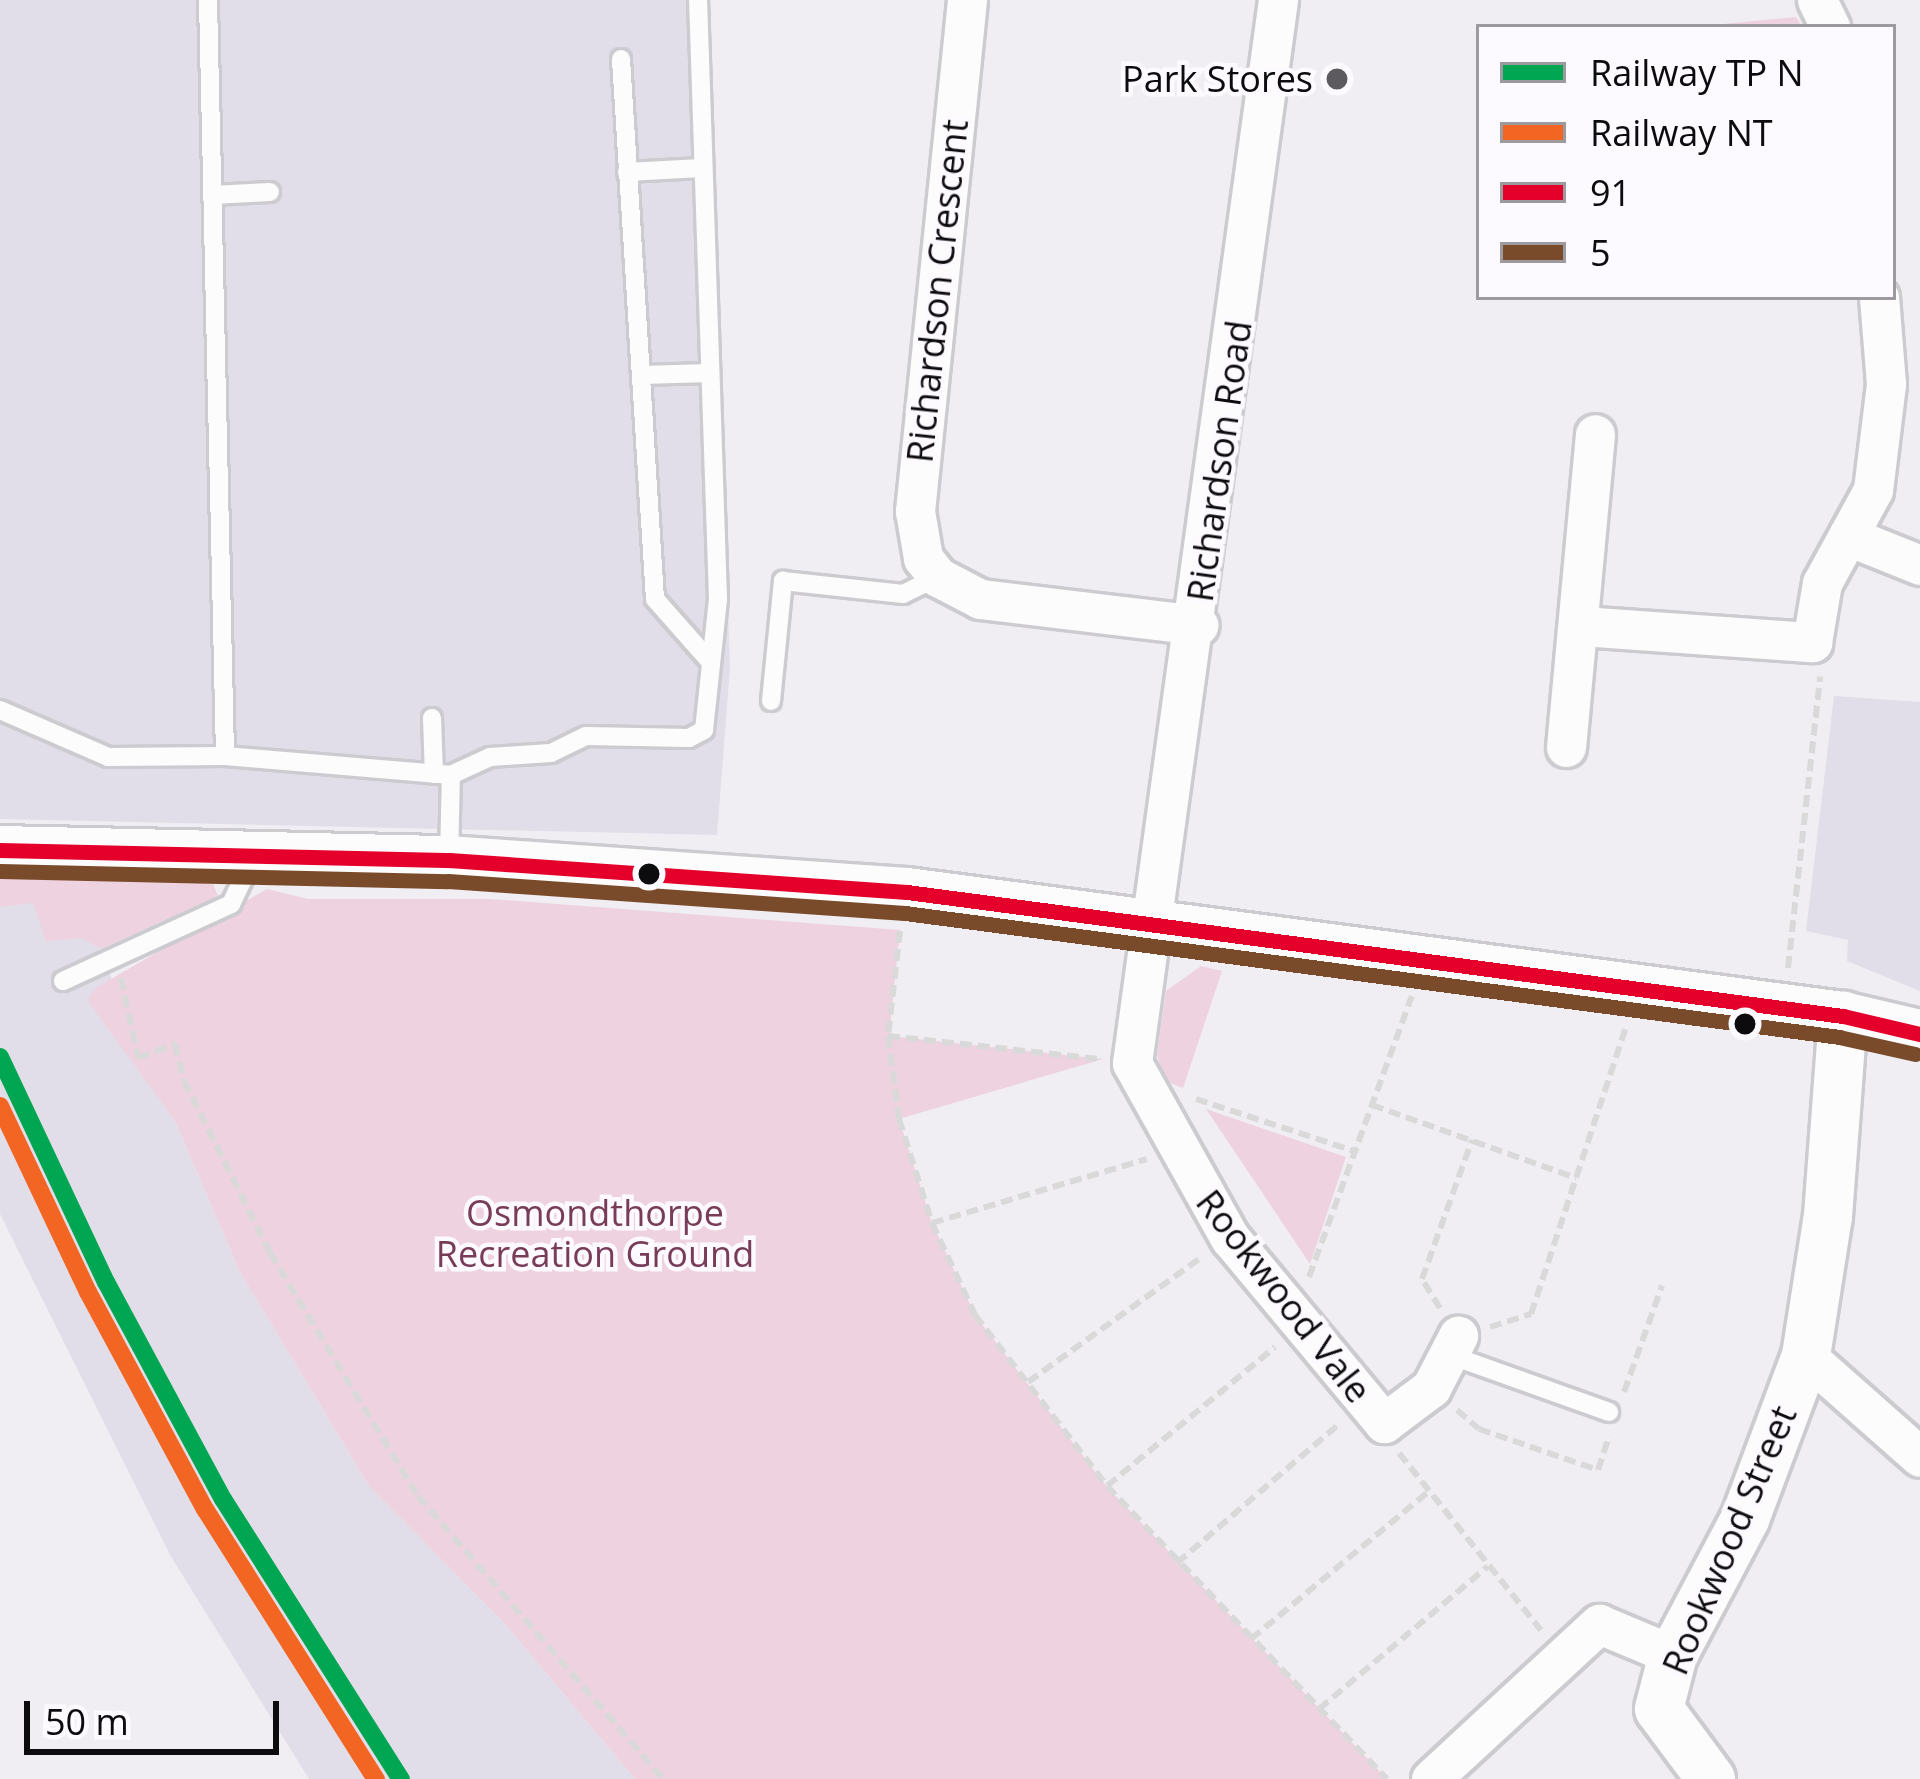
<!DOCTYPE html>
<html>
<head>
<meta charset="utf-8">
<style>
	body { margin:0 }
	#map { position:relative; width:1920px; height:1779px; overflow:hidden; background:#f0eef3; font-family:"Open Sans",sans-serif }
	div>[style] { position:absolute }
	.built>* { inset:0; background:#e2dee9 }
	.green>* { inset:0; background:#eed2df }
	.path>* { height:6px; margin-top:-3px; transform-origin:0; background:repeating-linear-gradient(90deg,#d9d9da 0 12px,transparent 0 18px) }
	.roads { filter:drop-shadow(3px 0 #cccbcf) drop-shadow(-3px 0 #cccbcf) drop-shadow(0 3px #cccbcf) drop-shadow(0 -3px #cccbcf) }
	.service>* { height:18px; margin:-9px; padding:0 9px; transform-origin:9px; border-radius:9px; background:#fdfcfd }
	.minor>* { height:39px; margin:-19.5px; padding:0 19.5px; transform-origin:19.5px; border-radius:19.5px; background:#fdfcfd }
	.tertiary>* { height:48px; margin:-24px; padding:0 24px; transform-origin:24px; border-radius:24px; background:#fdfcfd }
	.bus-1>* { height:15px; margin:-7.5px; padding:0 7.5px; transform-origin:7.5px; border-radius:7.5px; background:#e4002b }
	.bus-2>* { height:15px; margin:-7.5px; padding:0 7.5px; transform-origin:7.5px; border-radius:7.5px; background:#7a4b2a }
	.rail-1>* { height:18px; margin:-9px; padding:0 9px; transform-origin:9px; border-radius:9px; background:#00a651 }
	.rail-2>* { height:18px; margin:-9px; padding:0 9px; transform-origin:9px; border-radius:9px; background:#f26522 }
	.dots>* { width:33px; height:33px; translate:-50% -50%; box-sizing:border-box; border:6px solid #fcfafe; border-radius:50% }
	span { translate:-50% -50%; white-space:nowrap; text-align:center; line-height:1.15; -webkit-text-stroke:9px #fcfafe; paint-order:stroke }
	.poi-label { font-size:36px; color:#0c0b0e }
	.right { translate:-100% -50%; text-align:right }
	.street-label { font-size:36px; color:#0c0b0e }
	.park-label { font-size:36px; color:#783b58 }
	.legend { position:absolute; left:1476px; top:24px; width:420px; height:276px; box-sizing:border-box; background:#fcfafe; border:3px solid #9c9a9e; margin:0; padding:15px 21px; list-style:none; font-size:36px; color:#0c0b0e }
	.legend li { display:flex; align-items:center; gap:24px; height:60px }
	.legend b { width:60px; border:3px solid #9c9a9e }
	.scale { position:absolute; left:24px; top:1701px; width:255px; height:54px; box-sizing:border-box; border:6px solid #0c0b0e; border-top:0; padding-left:15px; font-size:36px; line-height:42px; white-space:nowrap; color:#0c0b0e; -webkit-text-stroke:9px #fcfafe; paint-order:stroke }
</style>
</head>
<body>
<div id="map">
	<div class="built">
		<div style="clip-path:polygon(0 0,708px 0,730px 668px,717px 835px,0 819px)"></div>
		<div style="clip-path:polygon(1834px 696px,1920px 702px,1920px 991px,1847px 961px,1848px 940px,1806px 931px)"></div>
		<div style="clip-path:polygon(33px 902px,101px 949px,112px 979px,88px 1000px,175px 1121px,240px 1272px,369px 1486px,506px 1625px,635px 1779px,309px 1779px,170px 1555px,0 1214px,0 907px)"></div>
	</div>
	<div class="green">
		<div style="clip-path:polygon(1796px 17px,1802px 27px,1692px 27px,1693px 27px)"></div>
		<div style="clip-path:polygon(0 869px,138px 874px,213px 884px,218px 896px,101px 949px,82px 938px,46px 941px,33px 903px,0 907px)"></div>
		<div style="clip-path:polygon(267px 889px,308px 899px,490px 899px,900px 930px,889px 1036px,1103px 1059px,899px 1119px,932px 1223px,975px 1315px,1107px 1487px,1387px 1779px,635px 1779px,506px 1625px,369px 1486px,240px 1272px,175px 1121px,87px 1000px,97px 987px)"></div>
		<div style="clip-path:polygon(1201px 966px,1222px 971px,1183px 1088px,1165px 1081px,1157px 1055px,1166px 991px)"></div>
		<div style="clip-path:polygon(1206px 1109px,1346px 1157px,1310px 1264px)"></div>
	</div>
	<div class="path">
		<div style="left:900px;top:931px;width:106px;rotate:96.5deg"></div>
		<div style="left:888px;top:1036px;width:84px;rotate:82.5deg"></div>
		<div style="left:899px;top:1119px;width:109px;rotate:72.4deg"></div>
		<div style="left:932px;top:1223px;width:102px;rotate:64.9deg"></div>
		<div style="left:975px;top:1315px;width:216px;rotate:52.3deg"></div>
		<div style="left:1107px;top:1486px;width:405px;rotate:46.3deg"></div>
		<div style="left:1788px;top:968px;width:293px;rotate:-83.7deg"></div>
		<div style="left:121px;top:978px;width:82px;rotate:78deg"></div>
		<div style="left:138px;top:1058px;width:40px;rotate:-21deg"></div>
		<div style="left:175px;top:1044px;width:38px;rotate:76deg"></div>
		<div style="left:184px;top:1081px;width:192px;rotate:63.4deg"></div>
		<div style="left:270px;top:1253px;width:285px;rotate:58.7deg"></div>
		<div style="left:418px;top:1496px;width:374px;rotate:49.1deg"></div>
		<div style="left:888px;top:1036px;width:212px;rotate:6.2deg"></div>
		<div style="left:1196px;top:1099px;width:166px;rotate:18.2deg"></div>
		<div style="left:1372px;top:1105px;width:217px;rotate:19.7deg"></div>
		<div style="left:932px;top:1223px;width:224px;rotate:-16.6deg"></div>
		<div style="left:1309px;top:1277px;width:299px;rotate:-69.9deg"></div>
		<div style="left:1440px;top:1308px;width:34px;rotate:-122deg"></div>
		<div style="left:1422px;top:1279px;width:148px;rotate:-70.2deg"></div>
		<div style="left:1490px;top:1327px;width:43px;rotate:-17.6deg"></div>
		<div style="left:1531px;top:1314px;width:303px;rotate:-71.7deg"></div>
		<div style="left:1028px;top:1382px;width:214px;rotate:-35.7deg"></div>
		<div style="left:1624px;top:1392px;width:113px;rotate:-70.3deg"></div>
		<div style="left:1457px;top:1410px;width:29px;rotate:41deg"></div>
		<div style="left:1479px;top:1429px;width:126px;rotate:19deg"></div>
		<div style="left:1598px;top:1470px;width:36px;rotate:-72deg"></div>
		<div style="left:1399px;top:1453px;width:227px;rotate:51.3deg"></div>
		<div style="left:1107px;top:1486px;width:218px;rotate:-39.6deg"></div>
		<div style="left:1177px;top:1563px;width:212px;rotate:-40.6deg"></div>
		<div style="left:1251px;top:1639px;width:230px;rotate:-39.7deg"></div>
		<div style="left:1319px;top:1709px;width:221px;rotate:-40.2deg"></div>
	</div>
	<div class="roads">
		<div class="service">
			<div style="left:208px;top:0;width:756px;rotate:88.71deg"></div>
			<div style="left:621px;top:59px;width:541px;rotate:86.4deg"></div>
			<div style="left:655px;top:599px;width:79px;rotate:48.6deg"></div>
			<div style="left:627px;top:172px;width:74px;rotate:-3.1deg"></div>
			<div style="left:212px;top:195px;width:58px;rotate:-3deg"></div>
			<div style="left:642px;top:375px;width:67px;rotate:-1.7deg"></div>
			<div style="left:771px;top:701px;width:121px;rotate:-84.3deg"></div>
			<div style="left:783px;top:581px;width:121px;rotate:6.2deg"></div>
			<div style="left:903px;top:594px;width:39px;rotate:-26deg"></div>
			<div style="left:0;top:710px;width:118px;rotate:23.5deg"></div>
			<div style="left:108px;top:757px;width:117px;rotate:-0.5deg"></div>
			<div style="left:225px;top:756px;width:227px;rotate:4.8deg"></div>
			<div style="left:451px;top:775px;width:43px;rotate:-24.8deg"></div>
			<div style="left:490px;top:757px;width:61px;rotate:-3.8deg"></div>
			<div style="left:551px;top:753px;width:39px;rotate:-26deg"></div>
			<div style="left:586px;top:736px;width:103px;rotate:1.1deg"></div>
			<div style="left:689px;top:738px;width:17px;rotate:-28deg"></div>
			<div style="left:704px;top:730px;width:132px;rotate:-83.9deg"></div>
			<div style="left:718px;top:599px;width:599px;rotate:-91.91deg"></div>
			<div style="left:432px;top:718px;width:56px;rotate:88deg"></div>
			<div style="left:449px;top:860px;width:85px;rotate:-88.7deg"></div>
			<div style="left:63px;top:981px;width:185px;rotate:-24.6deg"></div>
			<div style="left:231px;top:904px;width:51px;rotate:-64.4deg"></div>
			<div style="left:1450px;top:1355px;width:169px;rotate:19.7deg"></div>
		</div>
		<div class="minor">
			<div style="left:967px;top:0;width:514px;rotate:95.81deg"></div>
			<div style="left:915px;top:511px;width:48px;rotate:80.3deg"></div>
			<div style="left:923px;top:558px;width:24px;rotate:52deg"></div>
			<div style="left:938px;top:577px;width:47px;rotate:27.6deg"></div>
			<div style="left:980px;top:599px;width:220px;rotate:6.8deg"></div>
			<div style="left:1278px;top:0;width:1073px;rotate:97.82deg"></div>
			<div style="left:1132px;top:1063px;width:201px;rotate:60.8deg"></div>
			<div style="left:1230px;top:1238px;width:241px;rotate:50.2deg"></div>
			<div style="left:1384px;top:1423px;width:59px;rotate:-36.7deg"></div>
			<div style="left:1431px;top:1388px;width:59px;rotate:-62.6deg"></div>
			<div style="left:1817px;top:0;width:30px;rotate:64deg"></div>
			<div style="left:1848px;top:536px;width:78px;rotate:21.9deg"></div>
			<div style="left:1581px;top:626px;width:232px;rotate:4deg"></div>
			<div style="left:1812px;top:642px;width:60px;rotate:-80.4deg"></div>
			<div style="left:1822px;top:583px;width:106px;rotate:-61.3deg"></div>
			<div style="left:1873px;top:490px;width:107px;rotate:-83deg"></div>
			<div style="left:1886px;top:384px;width:87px;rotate:-94.6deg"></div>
			<div style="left:1566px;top:747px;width:314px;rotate:-84.7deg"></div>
			<div style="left:1806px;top:1356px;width:152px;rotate:41.5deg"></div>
			<div style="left:1431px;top:1779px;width:229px;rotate:-42.7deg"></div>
			<div style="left:1599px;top:1624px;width:80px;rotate:22.7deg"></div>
		</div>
		<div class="tertiary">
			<div style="left:0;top:850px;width:449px;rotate:1.3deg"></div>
			<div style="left:449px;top:860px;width:459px;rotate:4deg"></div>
			<div style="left:907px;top:892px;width:944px;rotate:7.55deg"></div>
			<div style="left:1843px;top:1016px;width:79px;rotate:13.2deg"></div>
			<div style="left:1711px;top:1779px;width:87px;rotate:-126.6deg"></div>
			<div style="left:1659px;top:1709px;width:56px;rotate:-75.5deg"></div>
			<div style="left:1673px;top:1655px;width:154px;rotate:-62.1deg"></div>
			<div style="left:1745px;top:1519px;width:174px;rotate:-69.5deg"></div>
			<div style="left:1806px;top:1356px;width:142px;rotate:-81.1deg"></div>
			<div style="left:1828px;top:1216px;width:201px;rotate:-85.7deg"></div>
		</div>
	</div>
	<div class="bus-1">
		<div style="left:0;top:850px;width:449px;rotate:1.3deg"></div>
		<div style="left:449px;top:860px;width:459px;rotate:4deg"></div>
		<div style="left:907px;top:892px;width:944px;rotate:7.55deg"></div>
		<div style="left:1843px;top:1016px;width:79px;rotate:13.2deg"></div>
	</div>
	<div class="bus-2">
		<div style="left:0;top:871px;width:448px;rotate:1.3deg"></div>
		<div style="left:448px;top:881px;width:458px;rotate:4deg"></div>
		<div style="left:905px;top:913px;width:942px;rotate:7.56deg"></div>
		<div style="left:1839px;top:1037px;width:78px;rotate:12.6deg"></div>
	</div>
	<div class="rail-1">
		<div style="left:0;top:1057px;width:249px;rotate:64.8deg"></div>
		<div style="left:106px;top:1282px;width:247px;rotate:61.7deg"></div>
		<div style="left:223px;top:1499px;width:332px;rotate:57.6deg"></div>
	</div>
	<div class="rail-2">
		<div style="left:0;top:1106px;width:206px;rotate:64.7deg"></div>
		<div style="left:88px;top:1292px;width:247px;rotate:61.7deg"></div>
		<div style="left:205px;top:1509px;width:320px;rotate:57.7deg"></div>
	</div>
	<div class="dots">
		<div style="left:1337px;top:79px;background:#5c5a5e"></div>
		<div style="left:649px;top:874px;background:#0c0b0e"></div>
		<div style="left:1745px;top:1024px;background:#0c0b0e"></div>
	</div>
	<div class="poi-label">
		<span class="right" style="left:1313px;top:79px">Park Stores</span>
	</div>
	<div class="street-label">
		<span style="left:937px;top:291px;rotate:-84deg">Richardson Crescent</span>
		<span style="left:1219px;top:461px;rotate:-82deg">Richardson Road</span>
		<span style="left:1284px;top:1296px;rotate:52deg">Rookwood Vale</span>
		<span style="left:1729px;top:1540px;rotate:-67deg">Rookwood Street</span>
	</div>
	<div class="park-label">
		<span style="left:595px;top:1233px">Osmondthorpe<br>Recreation Ground</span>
	</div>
	<ul class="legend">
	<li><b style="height:15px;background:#00a651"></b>Railway TP N</li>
	<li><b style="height:15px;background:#f26522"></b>Railway NT</li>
	<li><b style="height:15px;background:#e4002b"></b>91</li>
	<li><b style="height:15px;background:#7a4b2a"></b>5</li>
	</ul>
	<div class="scale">50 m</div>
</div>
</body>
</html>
